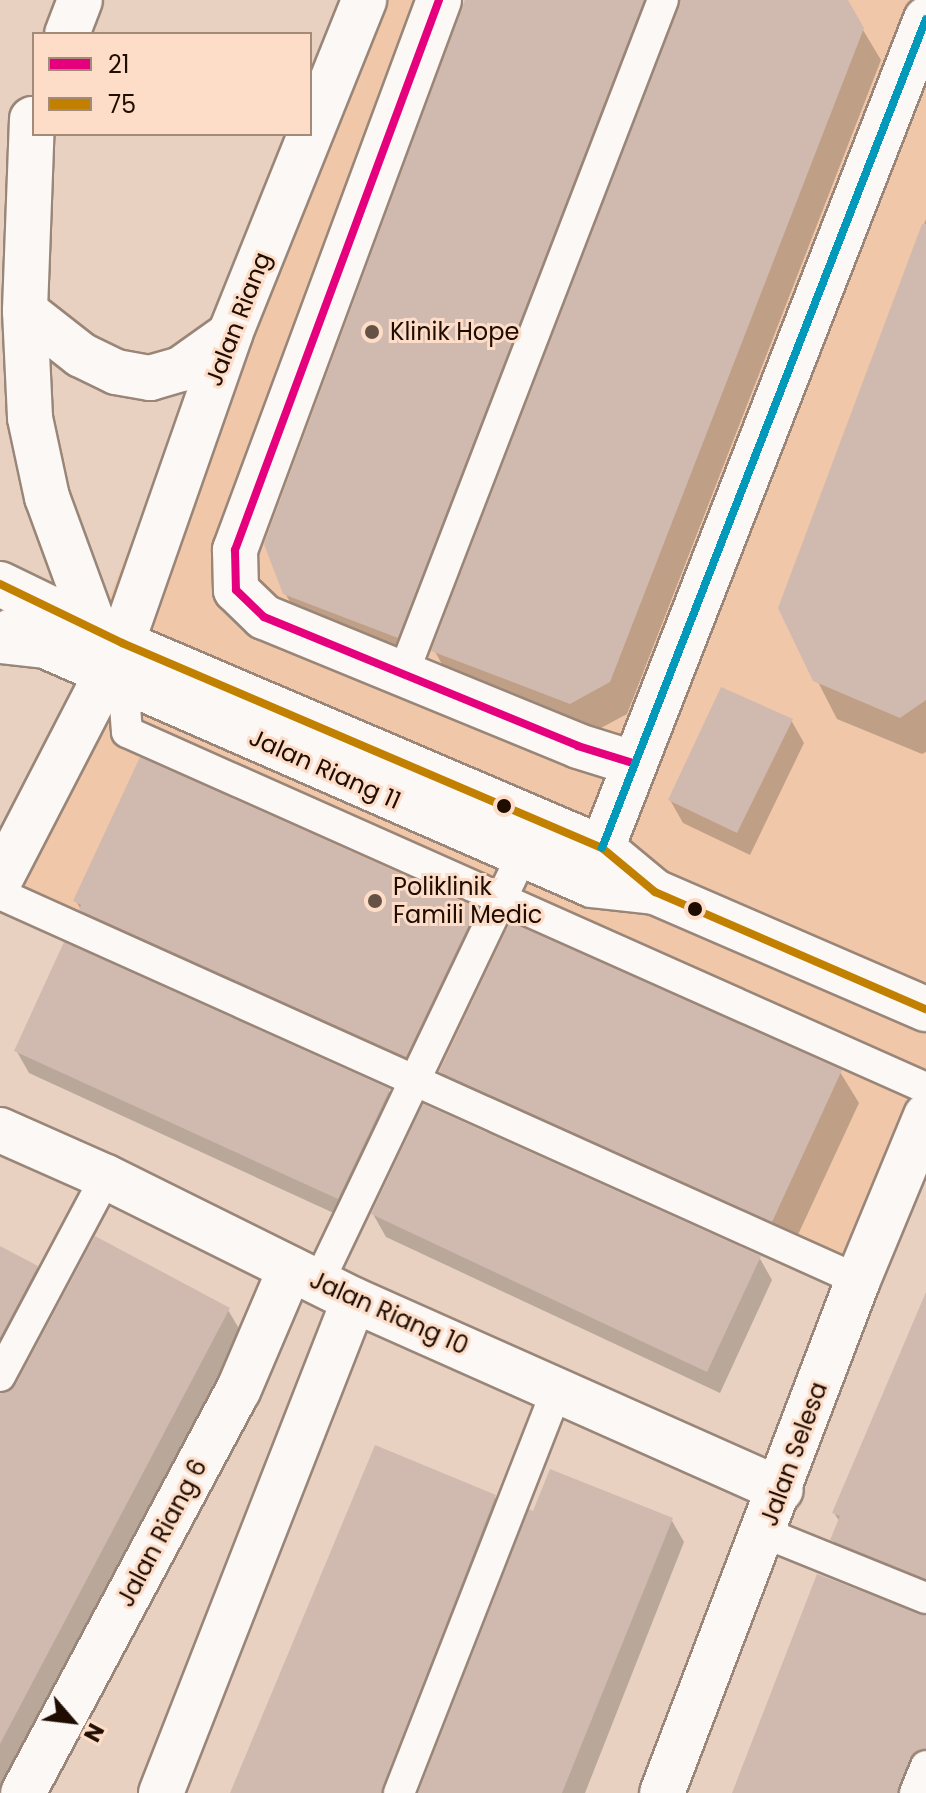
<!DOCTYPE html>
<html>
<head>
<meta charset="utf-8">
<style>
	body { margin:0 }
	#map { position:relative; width:926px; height:1793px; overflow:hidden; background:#e8d1c1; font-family:Poppins,sans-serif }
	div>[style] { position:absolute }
	.built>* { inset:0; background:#f1c7a9 }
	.shadow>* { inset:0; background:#0003 }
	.building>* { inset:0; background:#d0b9ae }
	.roads { filter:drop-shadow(2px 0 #998678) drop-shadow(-2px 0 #998678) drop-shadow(0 2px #998678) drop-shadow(0 -2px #998678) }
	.service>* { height:30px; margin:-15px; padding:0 15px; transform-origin:15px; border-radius:15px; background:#fcf8f6 }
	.minor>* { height:44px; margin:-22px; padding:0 22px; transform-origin:22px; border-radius:22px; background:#fcf8f6 }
	.tertiary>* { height:44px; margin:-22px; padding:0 22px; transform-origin:22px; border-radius:22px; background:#fcf8f6 }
	.secondary>* { height:44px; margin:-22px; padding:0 22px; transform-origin:22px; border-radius:22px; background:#fcf8f6 }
	.bus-1>* { height:8px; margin:-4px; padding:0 4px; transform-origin:4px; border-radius:4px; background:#e5007d }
	.bus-2>* { height:8px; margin:-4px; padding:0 4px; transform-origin:4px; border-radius:4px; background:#c18000 }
	.bus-3>* { height:8px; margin:-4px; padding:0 4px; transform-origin:4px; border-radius:4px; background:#0399ba }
	.dots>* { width:22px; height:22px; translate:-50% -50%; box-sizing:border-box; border:4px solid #fdddc7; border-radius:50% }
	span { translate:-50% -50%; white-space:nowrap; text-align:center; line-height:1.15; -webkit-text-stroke:6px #fdddc7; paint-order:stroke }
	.street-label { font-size:24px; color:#1f0d02 }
	.poi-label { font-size:24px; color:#1f0d02 }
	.left { translate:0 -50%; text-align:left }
	.legend { position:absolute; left:32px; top:32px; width:280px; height:104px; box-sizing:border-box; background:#fdddc7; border:2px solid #a48a78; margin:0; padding:10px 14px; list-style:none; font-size:24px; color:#1f0d02 }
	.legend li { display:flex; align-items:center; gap:16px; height:40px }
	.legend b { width:40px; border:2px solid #a48a78 }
	.north { position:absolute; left:32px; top:1681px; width:80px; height:80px; -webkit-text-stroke:6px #fdddc7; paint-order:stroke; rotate:118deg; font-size:22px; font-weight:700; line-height:32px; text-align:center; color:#1f0d02 }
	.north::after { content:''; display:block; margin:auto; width:28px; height:36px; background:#1f0d02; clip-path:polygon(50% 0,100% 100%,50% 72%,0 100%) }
</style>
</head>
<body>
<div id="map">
	<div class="built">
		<div style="clip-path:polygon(344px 0,926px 0,926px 1115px,858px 1280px,0 894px,0 877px)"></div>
	</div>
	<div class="shadow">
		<div style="clip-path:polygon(468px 0,845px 0,881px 60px,627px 714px,588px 735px,452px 682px,434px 650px,679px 15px,670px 16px,415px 668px,303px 625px,285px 593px)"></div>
		<div style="clip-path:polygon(926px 219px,926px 752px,922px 754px,837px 719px,780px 608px)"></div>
		<div style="clip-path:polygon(791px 720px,804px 743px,750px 855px,683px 823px,670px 800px)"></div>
		<div style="clip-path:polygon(76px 901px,476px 909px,494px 940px,424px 1087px,99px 941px)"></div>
		<div style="clip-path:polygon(16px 1050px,389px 1091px,402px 1113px,351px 1221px,29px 1073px)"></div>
		<div style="clip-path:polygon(441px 1072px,840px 1072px,859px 1103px,790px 1252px,459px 1103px)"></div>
		<div style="clip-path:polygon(373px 1214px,759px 1257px,772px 1280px,720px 1393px,386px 1237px)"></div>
		<div style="clip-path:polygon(0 1248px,37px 1267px,50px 1290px,0 1384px)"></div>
		<div style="clip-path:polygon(926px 1293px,926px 1595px,846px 1562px,833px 1540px,840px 1522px,834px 1513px)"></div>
		<div style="clip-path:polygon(228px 1310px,241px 1332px,0 1791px,0 1394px)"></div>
		<div style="clip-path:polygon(495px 1497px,508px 1520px,401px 1793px,235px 1793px)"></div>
		<div style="clip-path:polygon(671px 1519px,684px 1542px,585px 1793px,420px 1793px)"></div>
		<div style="clip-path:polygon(926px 1616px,926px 1778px,920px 1793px,734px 1793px,919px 1617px)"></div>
	</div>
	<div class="building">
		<div style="clip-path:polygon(465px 0,644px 0,398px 638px,283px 594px,264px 544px)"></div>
		<div style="clip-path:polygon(681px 0,848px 0,864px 28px,610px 682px,570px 704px,431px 651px)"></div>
		<div style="clip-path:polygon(922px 224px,926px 224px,926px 700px,900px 718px,813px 681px,778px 608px)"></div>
		<div style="clip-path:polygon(721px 687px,793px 719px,737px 833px,668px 800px)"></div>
		<div style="clip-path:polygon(140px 757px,477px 908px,406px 1057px,79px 910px,81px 905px,73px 901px)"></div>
		<div style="clip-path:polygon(510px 922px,842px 1070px,772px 1222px,439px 1072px)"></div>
		<div style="clip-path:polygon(64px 942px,390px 1089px,338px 1199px,14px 1051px)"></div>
		<div style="clip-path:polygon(423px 1104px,761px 1256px,707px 1372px,371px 1214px)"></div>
		<div style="clip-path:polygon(95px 1236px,230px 1308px,0 1744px,0 1394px,16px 1384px)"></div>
		<div style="clip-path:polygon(0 1246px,38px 1266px,0 1338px)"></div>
		<div style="clip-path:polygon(926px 1292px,926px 1579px,830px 1540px,840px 1516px,832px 1513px)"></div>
		<div style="clip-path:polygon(375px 1445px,496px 1495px,381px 1793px,230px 1793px)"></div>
		<div style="clip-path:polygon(550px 1469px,673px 1518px,562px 1793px,418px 1793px,529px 1509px,533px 1511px)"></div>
		<div style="clip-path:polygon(817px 1574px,926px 1616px,926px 1748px,910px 1759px,897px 1793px,732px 1793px)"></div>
	</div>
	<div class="roads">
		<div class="service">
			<div style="left:403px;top:674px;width:722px;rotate:-68.91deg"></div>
			<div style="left:123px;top:680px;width:52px;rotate:85.6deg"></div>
			<div style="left:127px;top:732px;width:875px;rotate:24.02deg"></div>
			<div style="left:0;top:894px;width:941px;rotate:24.22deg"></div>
			<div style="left:319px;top:1281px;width:472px;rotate:-64.5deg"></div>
			<div style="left:0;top:1376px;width:225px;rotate:-62deg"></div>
			<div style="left:765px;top:1533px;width:174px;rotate:22deg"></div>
			<div style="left:399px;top:1793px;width:436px;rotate:-68.6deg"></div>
			<div style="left:915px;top:1793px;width:29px;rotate:-68deg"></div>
		</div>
		<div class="minor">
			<div style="left:439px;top:0;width:587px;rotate:110.35deg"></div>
			<div style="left:235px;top:550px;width:40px;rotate:88.6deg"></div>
			<div style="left:236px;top:590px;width:39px;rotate:44deg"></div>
			<div style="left:264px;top:617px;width:339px;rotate:22.3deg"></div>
			<div style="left:578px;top:746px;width:58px;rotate:17.2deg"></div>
			<div style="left:122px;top:643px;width:327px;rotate:-70.7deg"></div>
			<div style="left:230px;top:334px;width:360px;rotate:-68.1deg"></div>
			<div style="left:602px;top:848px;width:890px;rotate:-68.65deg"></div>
			<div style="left:0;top:880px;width:233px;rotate:-62.7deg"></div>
			<div style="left:0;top:1130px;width:116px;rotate:23.9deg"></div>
			<div style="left:106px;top:1177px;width:277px;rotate:26.4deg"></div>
			<div style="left:354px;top:1300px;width:467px;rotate:24deg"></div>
			<div style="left:23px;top:1793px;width:456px;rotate:-61.9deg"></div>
			<div style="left:238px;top:1391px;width:133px;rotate:-66.9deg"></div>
			<div style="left:161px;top:1793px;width:529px;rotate:-68.62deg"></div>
			<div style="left:662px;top:1793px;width:549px;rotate:-69.09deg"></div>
			<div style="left:858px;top:1280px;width:178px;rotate:-67.5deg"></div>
		</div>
		<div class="tertiary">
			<div style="left:0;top:584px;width:136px;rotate:25.8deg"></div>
			<div style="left:122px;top:643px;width:522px;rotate:23.13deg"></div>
			<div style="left:602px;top:848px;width:69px;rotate:39.7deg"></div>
			<div style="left:655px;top:892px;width:295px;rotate:23.4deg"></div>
			<div style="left:11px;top:631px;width:634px;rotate:23.61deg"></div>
			<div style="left:592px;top:885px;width:63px;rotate:6.3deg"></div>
		</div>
		<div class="secondary">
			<div style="left:67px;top:34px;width:36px;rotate:-69deg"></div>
			<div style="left:32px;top:119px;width:192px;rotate:92.1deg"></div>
			<div style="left:25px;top:311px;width:107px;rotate:87.3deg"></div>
			<div style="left:30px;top:418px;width:81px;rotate:77.9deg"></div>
			<div style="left:47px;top:497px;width:131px;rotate:69.9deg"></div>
			<div style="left:92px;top:620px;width:19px;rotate:47deg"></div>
			<div style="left:25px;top:311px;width:71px;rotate:38.2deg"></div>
			<div style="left:81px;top:355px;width:39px;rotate:26deg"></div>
			<div style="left:116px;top:372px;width:35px;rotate:10deg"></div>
			<div style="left:150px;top:378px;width:32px;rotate:-16deg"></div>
			<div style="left:181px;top:369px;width:60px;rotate:-35.5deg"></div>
			<div style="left:0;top:641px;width:45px;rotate:6.3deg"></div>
		</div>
	</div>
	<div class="bus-1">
		<div style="left:439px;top:0;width:587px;rotate:110.35deg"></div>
		<div style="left:235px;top:550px;width:40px;rotate:88.6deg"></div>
		<div style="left:236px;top:590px;width:39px;rotate:44deg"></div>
		<div style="left:264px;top:617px;width:339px;rotate:22.3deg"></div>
		<div style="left:578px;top:746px;width:58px;rotate:17.2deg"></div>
	</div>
	<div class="bus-2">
		<div style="left:0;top:584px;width:136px;rotate:25.8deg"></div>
		<div style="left:122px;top:643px;width:522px;rotate:23.13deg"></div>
		<div style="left:602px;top:848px;width:69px;rotate:39.7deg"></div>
		<div style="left:655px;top:892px;width:295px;rotate:23.4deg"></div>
	</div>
	<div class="bus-3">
		<div style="left:602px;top:848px;width:890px;rotate:-68.65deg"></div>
	</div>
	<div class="dots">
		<div style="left:372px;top:332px;background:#655245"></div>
		<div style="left:504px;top:806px;background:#1f0d02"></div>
		<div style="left:375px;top:901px;background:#655245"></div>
		<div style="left:695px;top:909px;background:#1f0d02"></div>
	</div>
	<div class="street-label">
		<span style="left:238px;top:319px;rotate:-69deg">Jalan Riang</span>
		<span style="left:325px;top:769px;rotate:24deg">Jalan Riang 11</span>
		<span style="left:389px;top:1313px;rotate:24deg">Jalan Riang 10</span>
		<span style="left:794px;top:1454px;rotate:-70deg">Jalan Selesa</span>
		<span style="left:162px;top:1533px;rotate:-62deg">Jalan Riang 6</span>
	</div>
	<div class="poi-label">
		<span class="left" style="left:390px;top:332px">Klinik Hope</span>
		<span class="left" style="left:393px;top:901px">Poliklinik<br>Famili Medic</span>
	</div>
	<ul class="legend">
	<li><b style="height:10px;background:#e5007d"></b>21</li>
	<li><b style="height:10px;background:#c18000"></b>75</li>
	</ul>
	<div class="north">N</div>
</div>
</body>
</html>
